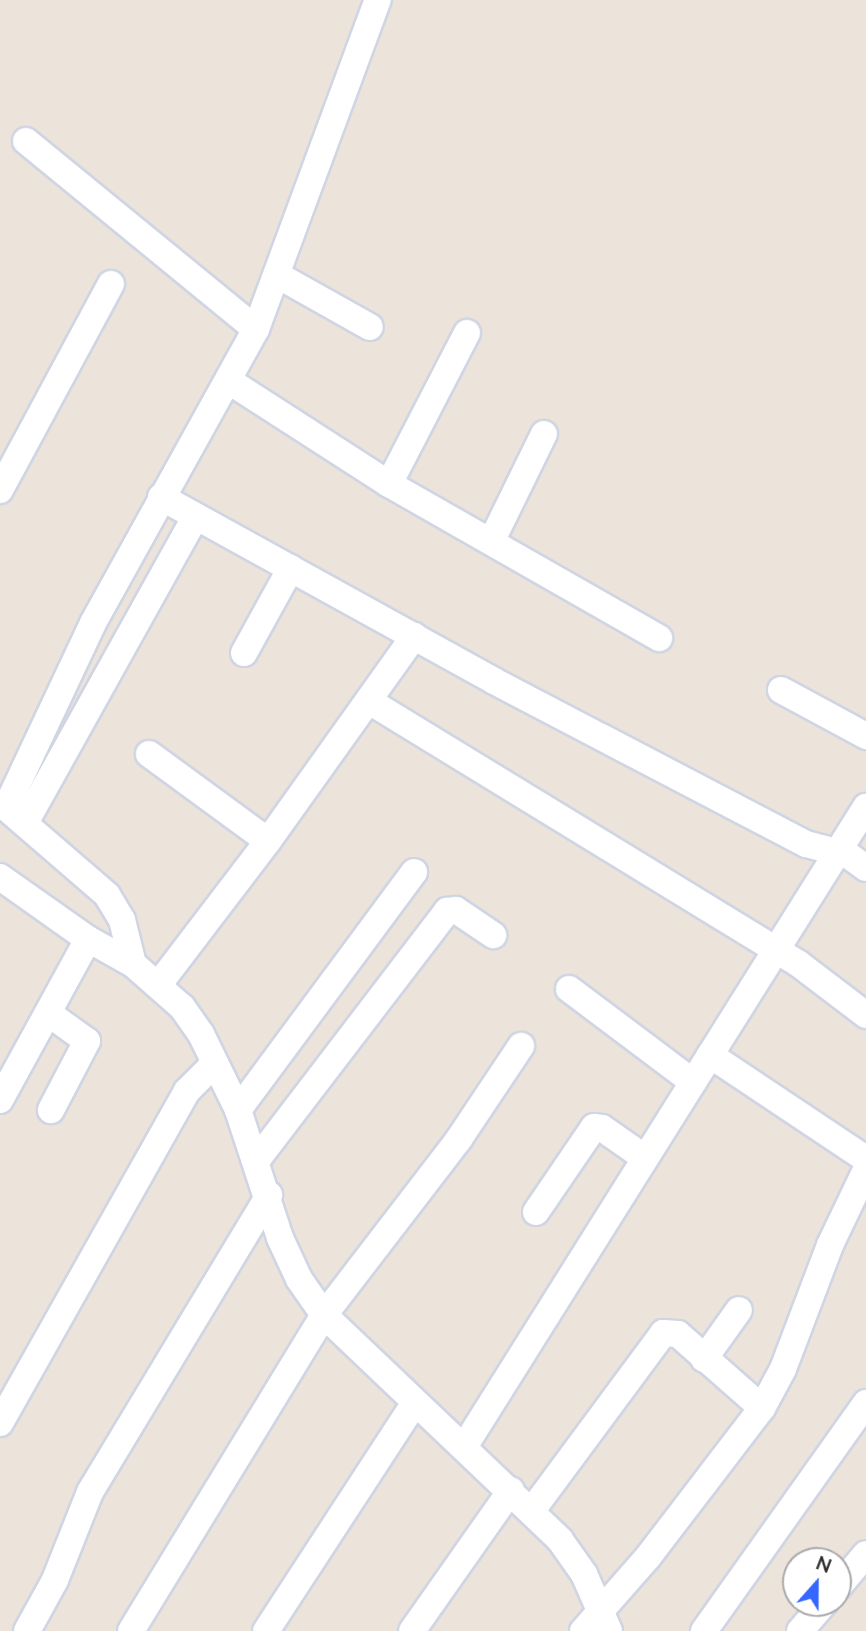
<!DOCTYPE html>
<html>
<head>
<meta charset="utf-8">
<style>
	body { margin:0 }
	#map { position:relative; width:866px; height:1631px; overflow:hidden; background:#ece4db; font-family:Lato,sans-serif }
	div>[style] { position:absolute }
	.roads { filter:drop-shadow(2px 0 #d0d5e3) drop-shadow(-2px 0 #d0d5e3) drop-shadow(0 2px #d0d5e3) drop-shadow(0 -2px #d0d5e3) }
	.street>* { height:26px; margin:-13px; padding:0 13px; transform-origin:13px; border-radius:13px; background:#fff }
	span { translate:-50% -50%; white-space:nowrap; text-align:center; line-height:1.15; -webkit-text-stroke:5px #fff; paint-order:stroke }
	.north { position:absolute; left:782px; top:1547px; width:70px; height:70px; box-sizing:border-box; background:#fff; border:2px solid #aaa; border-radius:50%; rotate:21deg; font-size:19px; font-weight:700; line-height:28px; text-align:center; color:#2a2a2a }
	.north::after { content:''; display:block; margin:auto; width:24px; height:32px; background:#3566ff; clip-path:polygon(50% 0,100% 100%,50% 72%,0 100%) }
</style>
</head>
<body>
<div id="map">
	<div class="roads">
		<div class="street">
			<div style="left:26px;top:141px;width:297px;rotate:39.3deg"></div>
			<div style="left:279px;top:276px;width:104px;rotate:29.3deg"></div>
			<div style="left:229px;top:381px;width:190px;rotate:32.8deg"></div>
			<div style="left:389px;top:484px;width:311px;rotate:29.7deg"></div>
			<div style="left:389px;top:484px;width:170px;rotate:-62.7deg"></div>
			<div style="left:0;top:490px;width:234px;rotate:-61.7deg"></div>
			<div style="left:161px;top:497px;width:380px;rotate:28.9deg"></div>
			<div style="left:494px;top:681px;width:352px;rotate:27.6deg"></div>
			<div style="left:806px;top:844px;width:43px;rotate:14.7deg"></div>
			<div style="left:848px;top:855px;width:22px;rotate:36deg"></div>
			<div style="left:492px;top:540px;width:118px;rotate:-63.9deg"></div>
			<div style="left:244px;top:653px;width:97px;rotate:-61.1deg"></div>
			<div style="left:781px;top:690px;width:97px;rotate:28.4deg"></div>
			<div style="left:369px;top:701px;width:504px;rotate:31.45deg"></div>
			<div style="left:799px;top:964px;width:84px;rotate:37.3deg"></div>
			<div style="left:149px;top:754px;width:147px;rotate:36.2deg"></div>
			<div style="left:6px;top:808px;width:204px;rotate:-64.8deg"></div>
			<div style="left:93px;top:623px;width:336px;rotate:-61deg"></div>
			<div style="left:256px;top:329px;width:351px;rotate:-69.7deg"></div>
			<div style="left:11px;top:812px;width:127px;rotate:40.8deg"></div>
			<div style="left:107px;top:895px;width:29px;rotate:59deg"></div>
			<div style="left:122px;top:920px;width:45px;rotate:76deg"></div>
			<div style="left:25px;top:823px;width:351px;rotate:-60.9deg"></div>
			<div style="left:0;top:877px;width:108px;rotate:35.2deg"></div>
			<div style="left:88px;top:939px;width:51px;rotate:29.1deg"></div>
			<div style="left:133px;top:964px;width:65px;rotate:41.3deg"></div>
			<div style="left:182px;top:1007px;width:33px;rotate:55deg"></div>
			<div style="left:201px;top:1034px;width:85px;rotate:64deg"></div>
			<div style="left:238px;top:1110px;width:135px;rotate:71.8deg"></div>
			<div style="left:280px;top:1238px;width:45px;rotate:65.1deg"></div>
			<div style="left:299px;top:1279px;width:44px;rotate:55.2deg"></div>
			<div style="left:324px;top:1315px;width:326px;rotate:43.6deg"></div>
			<div style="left:560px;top:1540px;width:42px;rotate:54.8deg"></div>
			<div style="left:584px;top:1574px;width:62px;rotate:66.3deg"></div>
			<div style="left:159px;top:984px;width:180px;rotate:-52.7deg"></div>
			<div style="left:268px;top:841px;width:252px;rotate:-54.5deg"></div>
			<div style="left:569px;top:989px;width:155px;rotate:36.9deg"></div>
			<div style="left:48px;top:1013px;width:48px;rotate:35.7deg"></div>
			<div style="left:87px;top:1041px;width:78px;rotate:117.6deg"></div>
			<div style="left:710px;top:1055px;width:187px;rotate:33.7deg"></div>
			<div style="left:0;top:1100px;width:183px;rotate:-61.3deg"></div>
			<div style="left:238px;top:1110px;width:296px;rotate:-53.5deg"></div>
			<div style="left:256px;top:1161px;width:315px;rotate:-52.6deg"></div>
			<div style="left:447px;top:911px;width:9px;rotate:-6deg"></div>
			<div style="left:456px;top:910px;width:45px;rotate:34deg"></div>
			<div style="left:536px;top:1212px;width:103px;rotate:-55.7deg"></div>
			<div style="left:594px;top:1127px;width:8px;rotate:7deg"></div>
			<div style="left:602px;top:1128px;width:52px;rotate:34.9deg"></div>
			<div style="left:704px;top:1359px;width:60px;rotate:-54.5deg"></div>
			<div style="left:0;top:1423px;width:381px;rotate:-60.6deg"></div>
			<div style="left:187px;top:1091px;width:38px;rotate:-45deg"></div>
			<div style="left:464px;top:1447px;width:756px;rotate:-57.87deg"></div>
			<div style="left:533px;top:1509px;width:219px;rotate:-53.5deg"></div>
			<div style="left:663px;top:1333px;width:15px;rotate:4deg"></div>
			<div style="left:678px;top:1334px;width:112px;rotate:41.4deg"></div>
			<div style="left:838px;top:1587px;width:43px;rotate:-49.7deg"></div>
			<div style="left:27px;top:1631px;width:58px;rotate:-61.2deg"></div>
			<div style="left:55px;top:1580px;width:95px;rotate:-68.3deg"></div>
			<div style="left:90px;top:1492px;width:347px;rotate:-58.9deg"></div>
			<div style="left:131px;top:1631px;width:370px;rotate:-58.6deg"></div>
			<div style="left:324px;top:1315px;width:222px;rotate:-52.5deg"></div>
			<div style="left:459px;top:1139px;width:112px;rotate:-56.3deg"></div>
			<div style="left:266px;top:1631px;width:273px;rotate:-56.9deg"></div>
			<div style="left:412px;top:1631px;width:172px;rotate:-54.9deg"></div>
			<div style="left:583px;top:1631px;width:98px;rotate:-48.7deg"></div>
			<div style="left:648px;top:1557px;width:188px;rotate:-52.6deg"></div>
			<div style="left:762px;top:1408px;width:44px;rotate:-61.7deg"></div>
			<div style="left:783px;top:1369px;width:133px;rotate:-69.2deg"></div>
			<div style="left:830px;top:1245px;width:83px;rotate:-64.4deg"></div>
			<div style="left:704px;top:1631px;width:280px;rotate:-54.6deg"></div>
			<div style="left:800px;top:1631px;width:37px;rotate:-49deg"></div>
		</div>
	</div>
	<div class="north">N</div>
</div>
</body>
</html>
